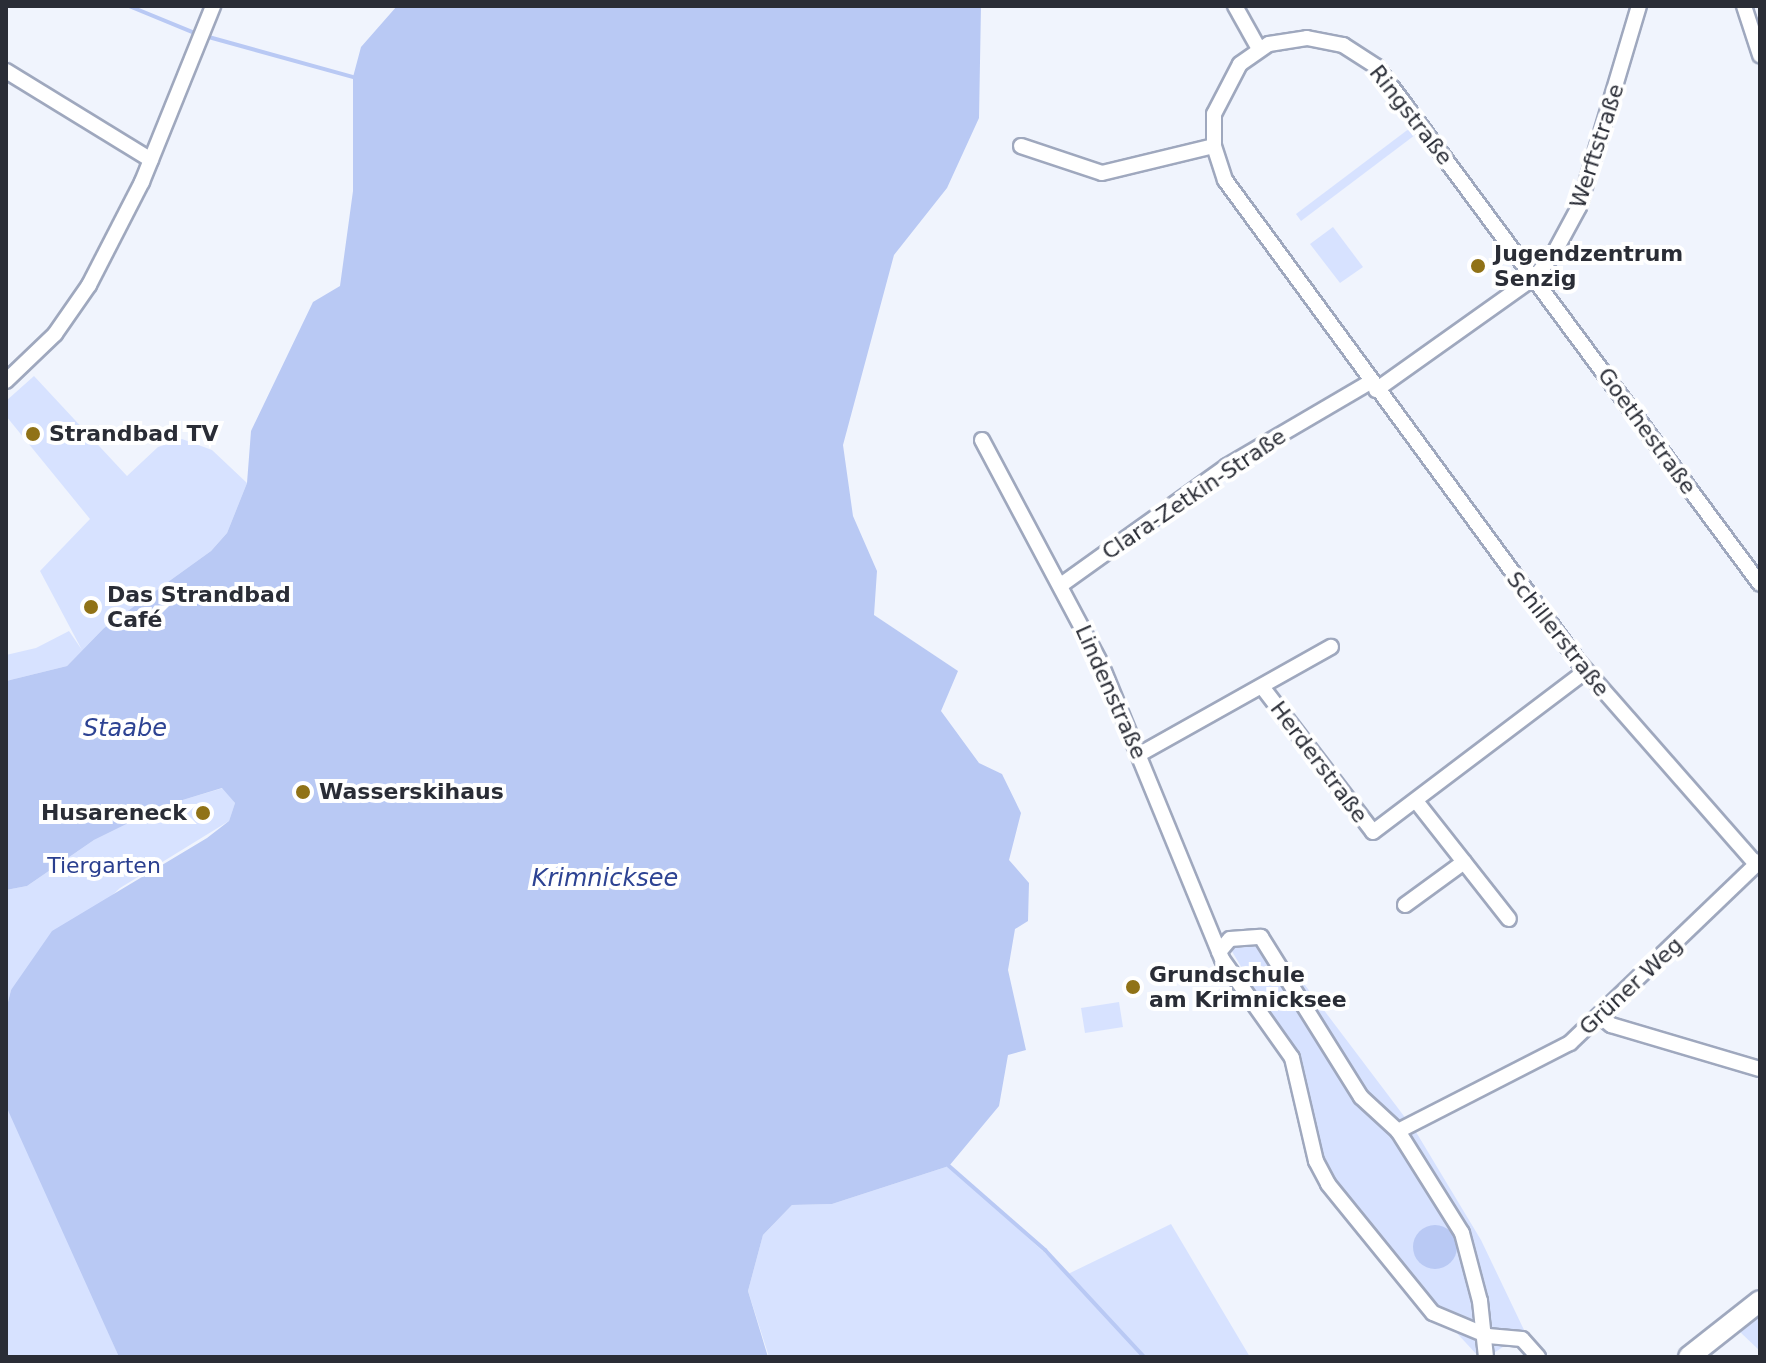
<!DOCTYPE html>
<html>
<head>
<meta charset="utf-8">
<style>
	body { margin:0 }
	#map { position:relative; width:1766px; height:1363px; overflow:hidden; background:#f0f4fd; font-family:"DejaVu Sans",sans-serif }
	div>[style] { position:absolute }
	.green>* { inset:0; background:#d7e2ff }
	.water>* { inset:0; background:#b9c9f4 }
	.round { border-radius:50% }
	.stream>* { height:4px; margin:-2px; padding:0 2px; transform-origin:2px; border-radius:2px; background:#b9c9f4 }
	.roads { filter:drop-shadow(2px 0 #9fa8be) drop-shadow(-2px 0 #9fa8be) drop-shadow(0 2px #9fa8be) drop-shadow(0 -2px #9fa8be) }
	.street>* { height:14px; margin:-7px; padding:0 7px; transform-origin:7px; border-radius:7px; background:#fff }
	.secondary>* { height:20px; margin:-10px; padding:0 10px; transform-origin:10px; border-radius:10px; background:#fff }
	.dots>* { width:22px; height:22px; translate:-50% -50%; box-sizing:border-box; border:4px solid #fff; border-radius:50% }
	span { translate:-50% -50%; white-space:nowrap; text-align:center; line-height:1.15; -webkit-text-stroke:8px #fff; paint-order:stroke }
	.street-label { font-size:22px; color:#2a2d36 }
	.poi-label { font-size:22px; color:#2a2d36; font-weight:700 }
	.left { translate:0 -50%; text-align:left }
	.right { translate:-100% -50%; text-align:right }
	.park-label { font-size:22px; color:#2a3f8f }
	.water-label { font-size:24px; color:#2d4393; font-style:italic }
	.frame { position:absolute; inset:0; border:8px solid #2a2d36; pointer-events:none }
</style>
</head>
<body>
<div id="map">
	<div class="green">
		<div style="clip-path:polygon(1410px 128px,1415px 135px,1301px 221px,1296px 214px)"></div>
		<div style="clip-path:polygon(1333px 227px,1363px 267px,1340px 283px,1310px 244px)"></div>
		<div style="clip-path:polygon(34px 376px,127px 476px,158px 447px,182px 439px,212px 450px,247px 483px,227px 533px,211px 551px,104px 628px,67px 666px,6px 681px,6px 655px,36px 648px,69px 631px,82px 650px,40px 571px,90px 519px,6px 416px,6px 401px)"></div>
		<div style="clip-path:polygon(223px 788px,235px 803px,229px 821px,120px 888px,11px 990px,6px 1010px,6px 890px,27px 886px,94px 840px,162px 806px)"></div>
		<div style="clip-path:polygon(1263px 946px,1280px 952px,1416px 1132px,1481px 1240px,1525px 1332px,1488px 1357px,1479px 1357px,1427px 1301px,1321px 1167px,1295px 1058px,1230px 948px)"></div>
		<div style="clip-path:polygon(1119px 1002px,1123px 1027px,1085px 1033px,1081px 1008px)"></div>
		<div style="clip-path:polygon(6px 1106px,34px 1160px,119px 1357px,6px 1357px)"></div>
		<div style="clip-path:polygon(949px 1166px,1068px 1274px,1171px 1224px,1250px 1357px,769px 1357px,748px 1291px,763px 1235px,792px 1205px,832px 1204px)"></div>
		<div style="clip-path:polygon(1760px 1312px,1760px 1351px,1739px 1331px)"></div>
	</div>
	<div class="water">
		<div style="clip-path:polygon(397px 6px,981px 6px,979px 118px,947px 188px,894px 255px,843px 445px,853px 516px,877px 571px,874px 615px,958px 671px,941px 711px,979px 763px,1002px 774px,1021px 813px,1009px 860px,1029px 883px,1028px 921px,1015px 929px,1008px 970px,1026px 1050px,1008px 1055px,999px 1106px,949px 1166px,832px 1204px,792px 1205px,763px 1235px,748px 1291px,768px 1357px,119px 1357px,6px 1106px,6px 1010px,11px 990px,52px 931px,207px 838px,229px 821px,235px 803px,222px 788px,163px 806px,94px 840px,27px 886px,6px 890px,6px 681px,67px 666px,104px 628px,211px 551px,227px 533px,247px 483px,251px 431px,313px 302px,340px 286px,353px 191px,353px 77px,361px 47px)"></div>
		<div class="round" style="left:1413px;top:1225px;width:44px;height:44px"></div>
	</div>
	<div class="stream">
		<div style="left:129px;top:6px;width:74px;rotate:22.4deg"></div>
		<div style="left:205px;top:36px;width:154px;rotate:15.5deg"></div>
		<div style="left:949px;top:1166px;width:128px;rotate:41.2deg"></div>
		<div style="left:1045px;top:1250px;width:146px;rotate:47.2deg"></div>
	</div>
	<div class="roads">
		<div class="street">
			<div style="left:1235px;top:6px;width:49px;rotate:60.8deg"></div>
			<div style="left:1744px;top:6px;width:52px;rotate:71.9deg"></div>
			<div style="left:6px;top:71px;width:170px;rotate:31.5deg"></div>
			<div style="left:1021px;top:146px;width:85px;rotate:18.4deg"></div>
			<div style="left:1102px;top:173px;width:115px;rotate:-13.6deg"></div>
			<div style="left:6px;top:381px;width:68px;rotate:-43.8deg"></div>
			<div style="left:55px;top:334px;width:60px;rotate:-55.2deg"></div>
			<div style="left:89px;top:285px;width:116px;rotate:-62.8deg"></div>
			<div style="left:142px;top:182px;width:190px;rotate:-68deg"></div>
			<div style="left:1376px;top:390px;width:195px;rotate:-35.4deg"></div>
			<div style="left:1535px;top:277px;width:28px;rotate:-51deg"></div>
			<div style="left:1553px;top:255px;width:55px;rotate:-61.6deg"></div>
			<div style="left:1579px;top:207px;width:210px;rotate:-73.4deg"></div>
			<div style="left:982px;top:440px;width:254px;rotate:62deg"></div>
			<div style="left:1101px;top:664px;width:319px;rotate:67.7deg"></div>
			<div style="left:1222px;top:959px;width:121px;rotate:54.7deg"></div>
			<div style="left:1292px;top:1058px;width:106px;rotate:76.9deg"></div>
			<div style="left:1316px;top:1161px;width:26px;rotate:62deg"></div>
			<div style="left:1328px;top:1184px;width:166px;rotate:50.9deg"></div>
			<div style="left:1433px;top:1313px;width:60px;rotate:22.7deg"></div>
			<div style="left:1488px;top:1336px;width:34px;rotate:5deg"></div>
			<div style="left:1522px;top:1339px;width:24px;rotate:48deg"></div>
			<div style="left:1061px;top:585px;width:204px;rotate:-35.6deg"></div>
			<div style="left:1227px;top:466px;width:166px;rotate:-30.4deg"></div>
			<div style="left:1263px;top:688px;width:181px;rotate:52.6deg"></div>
			<div style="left:1373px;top:832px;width:267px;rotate:-37.1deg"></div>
			<div style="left:1140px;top:754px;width:219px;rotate:-29.3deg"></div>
			<div style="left:1416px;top:801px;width:150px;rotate:51.8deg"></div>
			<div style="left:1756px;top:864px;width:266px;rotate:-131.3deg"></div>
			<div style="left:1580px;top:664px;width:600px;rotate:-126.26deg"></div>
			<div style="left:1225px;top:180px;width:36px;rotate:-108deg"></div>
			<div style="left:1214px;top:146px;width:32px;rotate:-90deg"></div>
			<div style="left:1214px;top:114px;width:56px;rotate:-62.5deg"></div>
			<div style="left:1240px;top:64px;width:35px;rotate:-35deg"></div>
			<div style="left:1269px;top:44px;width:38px;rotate:-9deg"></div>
			<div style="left:1307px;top:38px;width:37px;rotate:11deg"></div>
			<div style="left:1343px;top:45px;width:40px;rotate:32.9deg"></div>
			<div style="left:1377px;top:67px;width:643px;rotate:53.47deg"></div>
			<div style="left:1405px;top:905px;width:73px;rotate:-36.1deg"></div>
			<div style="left:1219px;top:952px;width:17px;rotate:-50deg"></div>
			<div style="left:1230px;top:939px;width:31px;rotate:-4deg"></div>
			<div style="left:1261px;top:937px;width:189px;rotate:58deg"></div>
			<div style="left:1361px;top:1097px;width:50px;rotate:42.6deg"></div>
			<div style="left:1398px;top:1131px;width:120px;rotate:57.9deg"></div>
			<div style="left:1462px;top:1233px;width:70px;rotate:75.2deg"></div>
			<div style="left:1480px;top:1301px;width:56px;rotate:83.9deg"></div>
			<div style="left:1601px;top:1017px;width:13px;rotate:39deg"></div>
			<div style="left:1611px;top:1025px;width:155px;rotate:16.5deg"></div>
			<div style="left:1398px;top:1131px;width:193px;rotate:-27.1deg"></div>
			<div style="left:1570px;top:1043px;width:263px;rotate:-43.8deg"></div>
		</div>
		<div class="secondary">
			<div style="left:1689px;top:1357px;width:90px;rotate:-38.3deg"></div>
		</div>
	</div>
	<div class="dots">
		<div style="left:1478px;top:266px;background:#907217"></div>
		<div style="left:33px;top:434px;background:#907217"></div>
		<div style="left:91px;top:607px;background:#907217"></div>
		<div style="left:303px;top:792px;background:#907217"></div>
		<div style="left:203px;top:813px;background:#907217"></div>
		<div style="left:1133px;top:987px;background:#907217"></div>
	</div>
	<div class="street-label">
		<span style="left:1411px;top:115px;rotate:52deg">Ringstraße</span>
		<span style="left:1597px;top:146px;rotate:-72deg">Werftstraße</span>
		<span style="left:1647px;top:431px;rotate:54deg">Goethestraße</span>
		<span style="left:1194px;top:494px;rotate:-34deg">Clara-Zetkin-Straße</span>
		<span style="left:1558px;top:634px;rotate:52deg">Schillerstraße</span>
		<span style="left:1111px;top:692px;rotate:66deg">Lindenstraße</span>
		<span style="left:1319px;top:762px;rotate:53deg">Herderstraße</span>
		<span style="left:1631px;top:986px;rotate:-43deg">Grüner Weg</span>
	</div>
	<div class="poi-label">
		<span class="left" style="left:1494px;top:266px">Jugendzentrum<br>Senzig</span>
		<span class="left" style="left:49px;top:434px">Strandbad TV</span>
		<span class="left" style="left:107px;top:607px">Das Strandbad<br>Café</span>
		<span class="left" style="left:319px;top:792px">Wasserskihaus</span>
		<span class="right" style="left:187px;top:813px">Husareneck</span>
		<span class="left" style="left:1149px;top:987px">Grundschule<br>am Krimnicksee</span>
	</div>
	<div class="park-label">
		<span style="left:104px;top:866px">Tiergarten</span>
	</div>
	<div class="water-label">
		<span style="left:125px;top:729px">Staabe</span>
		<span style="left:605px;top:879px">Krimnicksee</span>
	</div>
	<div class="frame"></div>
</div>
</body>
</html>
